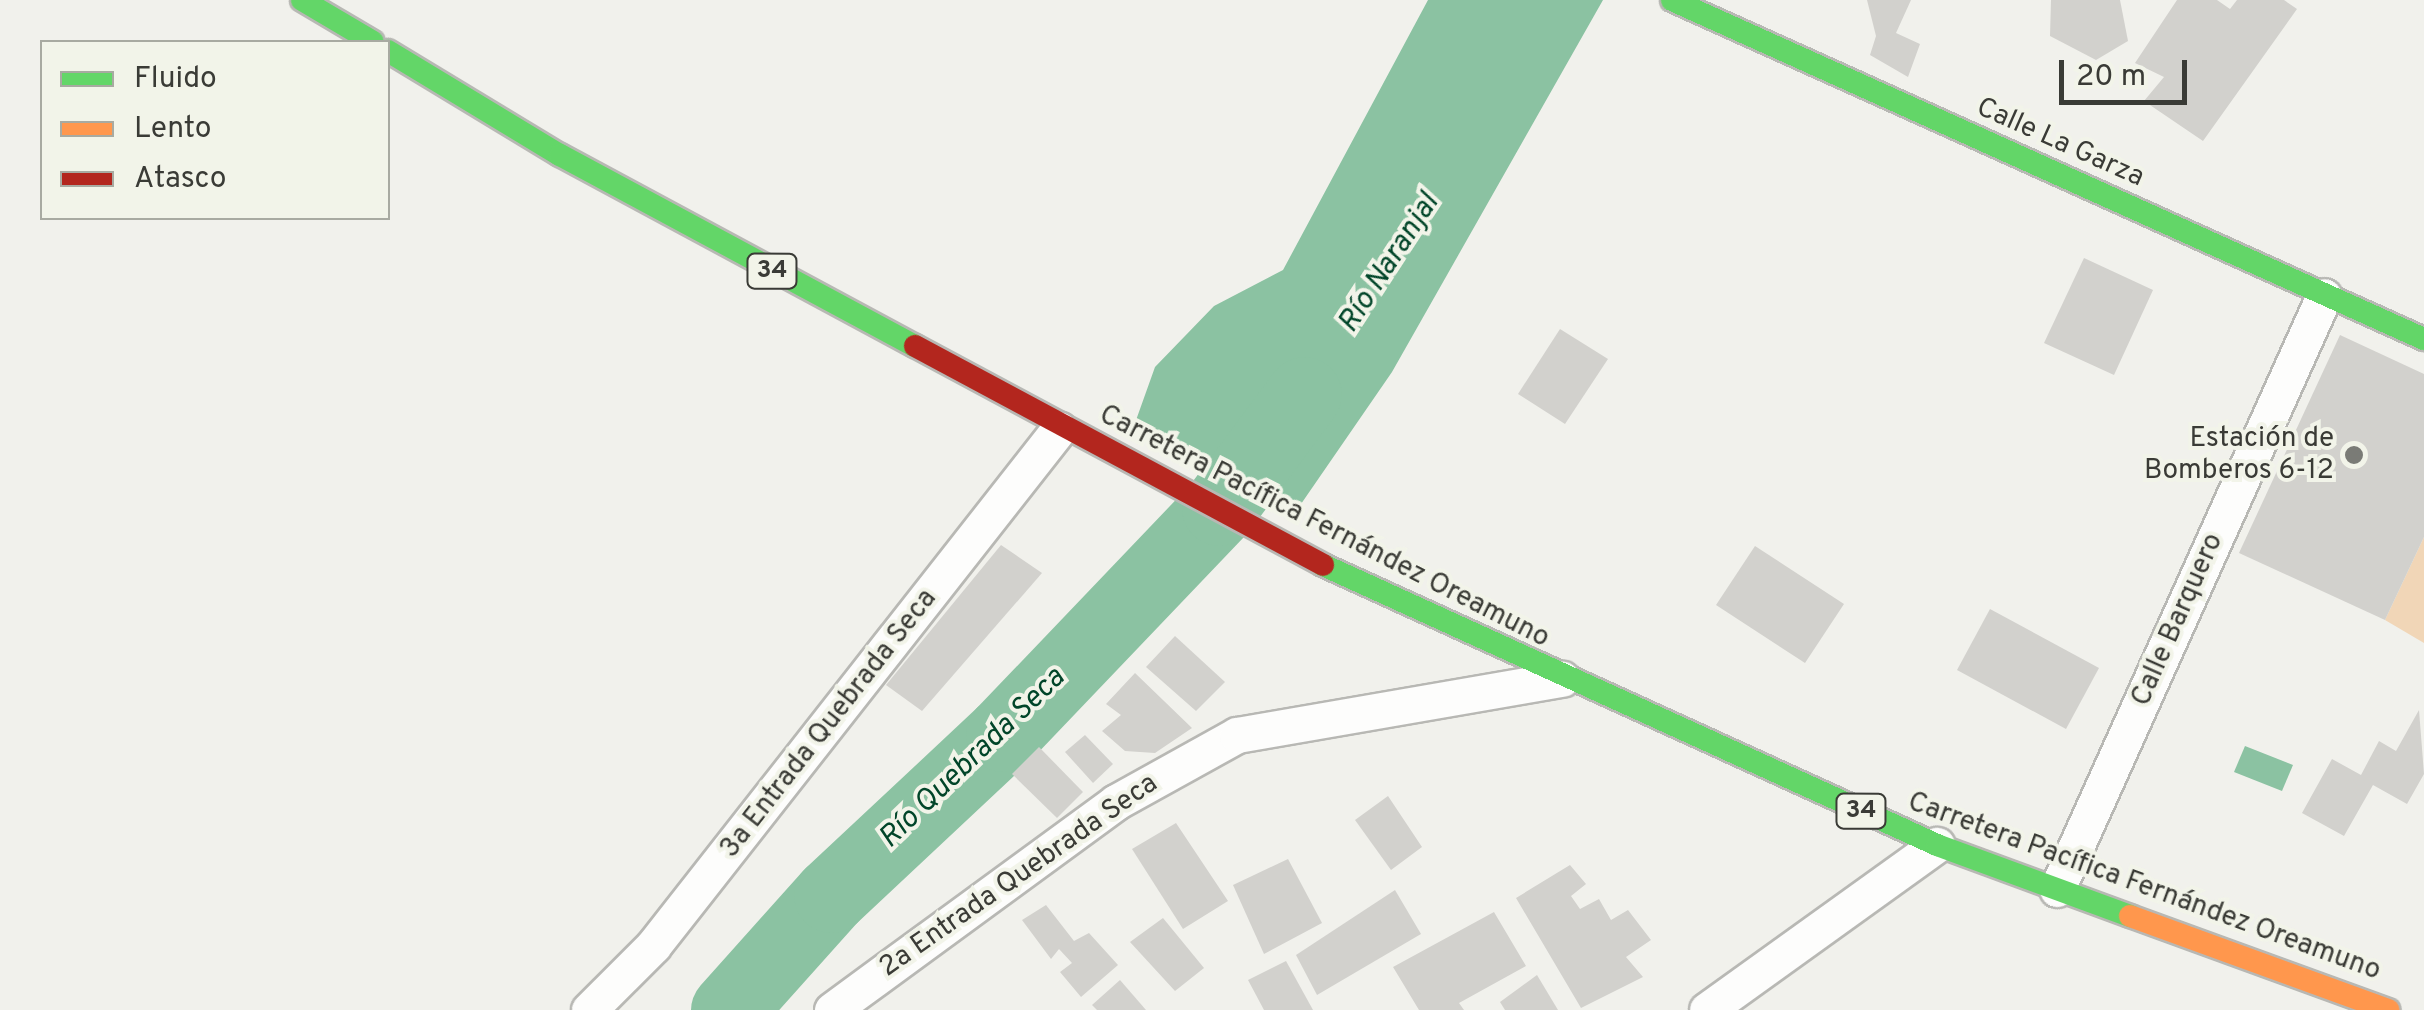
<!DOCTYPE html>
<html>
<head>
<meta charset="utf-8">
<style>
	body { margin:0 }
	#map { position:relative; width:2424px; height:1010px; overflow:hidden; background:#f1f1ec; font-family:Overpass,sans-serif }
	div>[style] { position:absolute }
	.green>* { inset:0; background:#f1d6b7 }
	.water>* { inset:0; background:#8bc2a2 }
	.river>* { height:75px; margin:-37.5px; padding:0 37.5px; transform-origin:37.5px; border-radius:37.5px; background:#8bc2a2 }
	.building>* { inset:0; background:#d2d1cd }
	.roads { filter:drop-shadow(2px 0 #b8b8b4) drop-shadow(-2px 0 #b8b8b4) drop-shadow(0 2px #b8b8b4) drop-shadow(0 -2px #b8b8b4) }
	.street>* { height:35px; margin:-17.5px; padding:0 17.5px; transform-origin:17.5px; border-radius:17.5px; background:#fdfdfc }
	.fast>* { height:22px; margin:-11px; padding:0 11px; transform-origin:11px; border-radius:11px; background:#63d668 }
	.slow>* { height:22px; margin:-11px; padding:0 11px; transform-origin:11px; border-radius:11px; background:#ff974d }
	.jam>* { height:22px; margin:-11px; padding:0 11px; transform-origin:11px; border-radius:11px; background:#b3261e }
	.dots>* { width:28px; height:28px; translate:-50% -50%; box-sizing:border-box; border:5px solid #f2f4e9; border-radius:50% }
	span { translate:-50% -50%; white-space:nowrap; text-align:center; line-height:1.15; -webkit-text-stroke:8px #f2f4e9; paint-order:stroke }
	.shield-label span { padding:2px 8px; background:#f2f4e9; border:2px solid; border-radius:8px; -webkit-text-stroke-width:0 }
	.shield-label { font-size:25px; color:#3a3b36; font-weight:700 }
	.street-label { font-size:28px; color:#3a3b36 }
	.poi-label { font-size:28px; color:#3a3b36 }
	.right { translate:-100% -50%; text-align:right }
	.water-label { font-size:30px; color:#014529; font-style:italic }
	.legend { position:absolute; left:40px; top:40px; width:350px; height:180px; box-sizing:border-box; background:#f2f4e9; border:2px solid #a8aaa1; margin:0; padding:12px 18px; list-style:none; font-size:30px; color:#3a3b36 }
	.legend li { display:flex; align-items:center; gap:20px; height:50px }
	.legend b { width:50px; border:2px solid #a8aaa1 }
	.scale { position:absolute; left:2059px; top:60px; width:128px; height:45px; box-sizing:border-box; border:5px solid #3a3b36; border-top:0; padding-left:12px; font-size:30px; line-height:35px; white-space:nowrap; color:#3a3b36; -webkit-text-stroke:8px #f2f4e9; paint-order:stroke }
</style>
</head>
<body>
<div id="map">
	<div class="green">
		<div style="clip-path:polygon(2424px 537px,2424px 643px,2385px 620px)"></div>
	</div>
	<div class="water">
		<div style="clip-path:polygon(1428px 0,1603px 0,1392px 372px,1301px 504px,1135px 423px,1155px 367px,1214px 306px,1283px 270px)"></div>
		<div style="clip-path:polygon(2245px 746px,2293px 765px,2282px 791px,2234px 772px)"></div>
	</div>
	<div class="river">
		<div style="left:728px;top:1010px;width:154px;rotate:-48.2deg"></div>
		<div style="left:831px;top:895px;width:236px;rotate:-43.1deg"></div>
		<div style="left:1003px;top:734px;width:313px;rotate:-46.3deg"></div>
		<div style="left:1219px;top:508px;width:142px;rotate:-53.3deg"></div>
	</div>
	<div class="building">
		<div style="clip-path:polygon(1867px 0,1911px 0,1896px 33px,1920px 44px,1908px 77px,1870px 55px,1876px 36px)"></div>
		<div style="clip-path:polygon(2051px 0,2120px 0,2128px 41px,2096px 60px,2050px 36px)"></div>
		<div style="clip-path:polygon(2177px 0,2217px 0,2230px 9px,2237px 0,2284px 0,2297px 9px,2203px 141px,2144px 101px,2164px 77px,2135px 63px)"></div>
		<div style="clip-path:polygon(2084px 258px,2153px 290px,2114px 375px,2044px 343px)"></div>
		<div style="clip-path:polygon(1560px 329px,1608px 359px,1565px 424px,1518px 394px)"></div>
		<div style="clip-path:polygon(2340px 335px,2424px 374px,2424px 537px,2385px 620px,2239px 553px)"></div>
		<div style="clip-path:polygon(1001px 545px,1042px 573px,922px 711px,886px 685px)"></div>
		<div style="clip-path:polygon(1755px 546px,1844px 604px,1805px 663px,1716px 605px)"></div>
		<div style="clip-path:polygon(1990px 609px,2099px 668px,2066px 729px,1957px 670px)"></div>
		<div style="clip-path:polygon(1175px 636px,1225px 682px,1196px 711px,1146px 667px)"></div>
		<div style="clip-path:polygon(1135px 673px,1192px 728px,1155px 753px,1125px 751px,1102px 731px,1121px 715px,1106px 704px)"></div>
		<div style="clip-path:polygon(2419px 710px,2424px 774px,2407px 804px,2373px 785px,2344px 836px,2302px 813px,2332px 759px,2361px 775px,2379px 741px,2396px 751px)"></div>
		<div style="clip-path:polygon(1085px 735px,1113px 764px,1093px 783px,1065px 752px)"></div>
		<div style="clip-path:polygon(1039px 747px,1083px 792px,1057px 818px,1012px 774px)"></div>
		<div style="clip-path:polygon(1388px 796px,1422px 847px,1391px 870px,1355px 820px)"></div>
		<div style="clip-path:polygon(1176px 823px,1228px 901px,1183px 929px,1132px 849px)"></div>
		<div style="clip-path:polygon(1288px 859px,1322px 923px,1264px 954px,1233px 885px)"></div>
		<div style="clip-path:polygon(1570px 865px,1586px 884px,1571px 896px,1580px 909px,1599px 899px,1611px 920px,1628px 910px,1651px 940px,1626px 957px,1643px 977px,1581px 1008px,1516px 898px)"></div>
		<div style="clip-path:polygon(1395px 890px,1421px 934px,1317px 995px,1296px 955px)"></div>
		<div style="clip-path:polygon(1046px 905px,1074px 941px,1089px 933px,1118px 965px,1081px 997px,1060px 972px,1072px 963px,1059px 949px,1051px 959px,1022px 920px)"></div>
		<div style="clip-path:polygon(1494px 912px,1526px 966px,1459px 1003px,1464px 1010px,1419px 1010px,1393px 967px)"></div>
		<div style="clip-path:polygon(1163px 918px,1204px 968px,1175px 991px,1130px 942px)"></div>
		<div style="clip-path:polygon(1286px 961px,1313px 1010px,1264px 1010px,1248px 980px)"></div>
		<div style="clip-path:polygon(1537px 975px,1558px 1010px,1505px 1010px,1500px 1002px)"></div>
		<div style="clip-path:polygon(1120px 980px,1146px 1010px,1097px 1010px,1092px 1005px)"></div>
	</div>
	<div class="roads">
		<div class="street">
			<div style="left:2057px;top:889px;width:650px;rotate:-65.76deg"></div>
			<div style="left:589px;top:1010px;width:91px;rotate:-45deg"></div>
			<div style="left:653px;top:946px;width:657px;rotate:-51.86deg"></div>
			<div style="left:832px;top:1010px;width:352px;rotate:-36.2deg"></div>
			<div style="left:1116px;top:802px;width:138px;rotate:-29deg"></div>
			<div style="left:1237px;top:735px;width:330px;rotate:-9.8deg"></div>
			<div style="left:1707px;top:1010px;width:283px;rotate:-35.7deg"></div>
		</div>
		<div class="fast">
			<div style="left:302px;top:0;width:82px;rotate:30.6deg"></div>
			<div style="left:1672px;top:0;width:825px;rotate:24.27deg"></div>
			<div style="left:388px;top:51px;width:201px;rotate:31.2deg"></div>
			<div style="left:560px;top:155px;width:403px;rotate:28.3deg"></div>
			<div style="left:1323px;top:565px;width:675px;rotate:24.51deg"></div>
			<div style="left:1937px;top:845px;width:206px;rotate:20.2deg"></div>
		</div>
		<div class="slow">
			<div style="left:2130px;top:916px;width:275px;rotate:20deg"></div>
		</div>
		<div class="jam">
			<div style="left:915px;top:346px;width:463px;rotate:28.2deg"></div>
		</div>
	</div>
	<div class="dots">
		<div style="left:2354px;top:455px;background:#7a7b76"></div>
	</div>
	<div class="shield-label">
		<span style="left:772px;top:271px">34</span>
		<span style="left:1861px;top:811px">34</span>
	</div>
	<div class="street-label">
		<span style="left:2060px;top:143px;rotate:24deg">Calle La Garza</span>
		<span style="left:1324px;top:527px;rotate:27deg">Carretera Pacífica Fernández Oreamuno</span>
		<span style="left:2178px;top:620px;rotate:-66deg">Calle Barquero</span>
		<span style="left:829px;top:724px;rotate:-52deg">3a Entrada Quebrada Seca</span>
		<span style="left:1019px;top:876px;rotate:-35deg">2a Entrada Quebrada Seca</span>
		<span style="left:2144px;top:887px;rotate:20deg">Carretera Pacífica Fernández Oreamuno</span>
	</div>
	<div class="poi-label">
		<span class="right" style="left:2334px;top:455px">Estación de<br>Bomberos 6-12</span>
	</div>
	<div class="water-label">
		<span style="left:1390px;top:264px;rotate:-57deg">Río Naranjal</span>
		<span style="left:973px;top:759px;rotate:-44deg">Río Quebrada Seca</span>
	</div>
	<ul class="legend">
	<li><b style="height:12px;background:#63d668"></b>Fluido</li>
	<li><b style="height:12px;background:#ff974d"></b>Lento</li>
	<li><b style="height:12px;background:#b3261e"></b>Atasco</li>
	</ul>
	<div class="scale">20 m</div>
</div>
</body>
</html>
